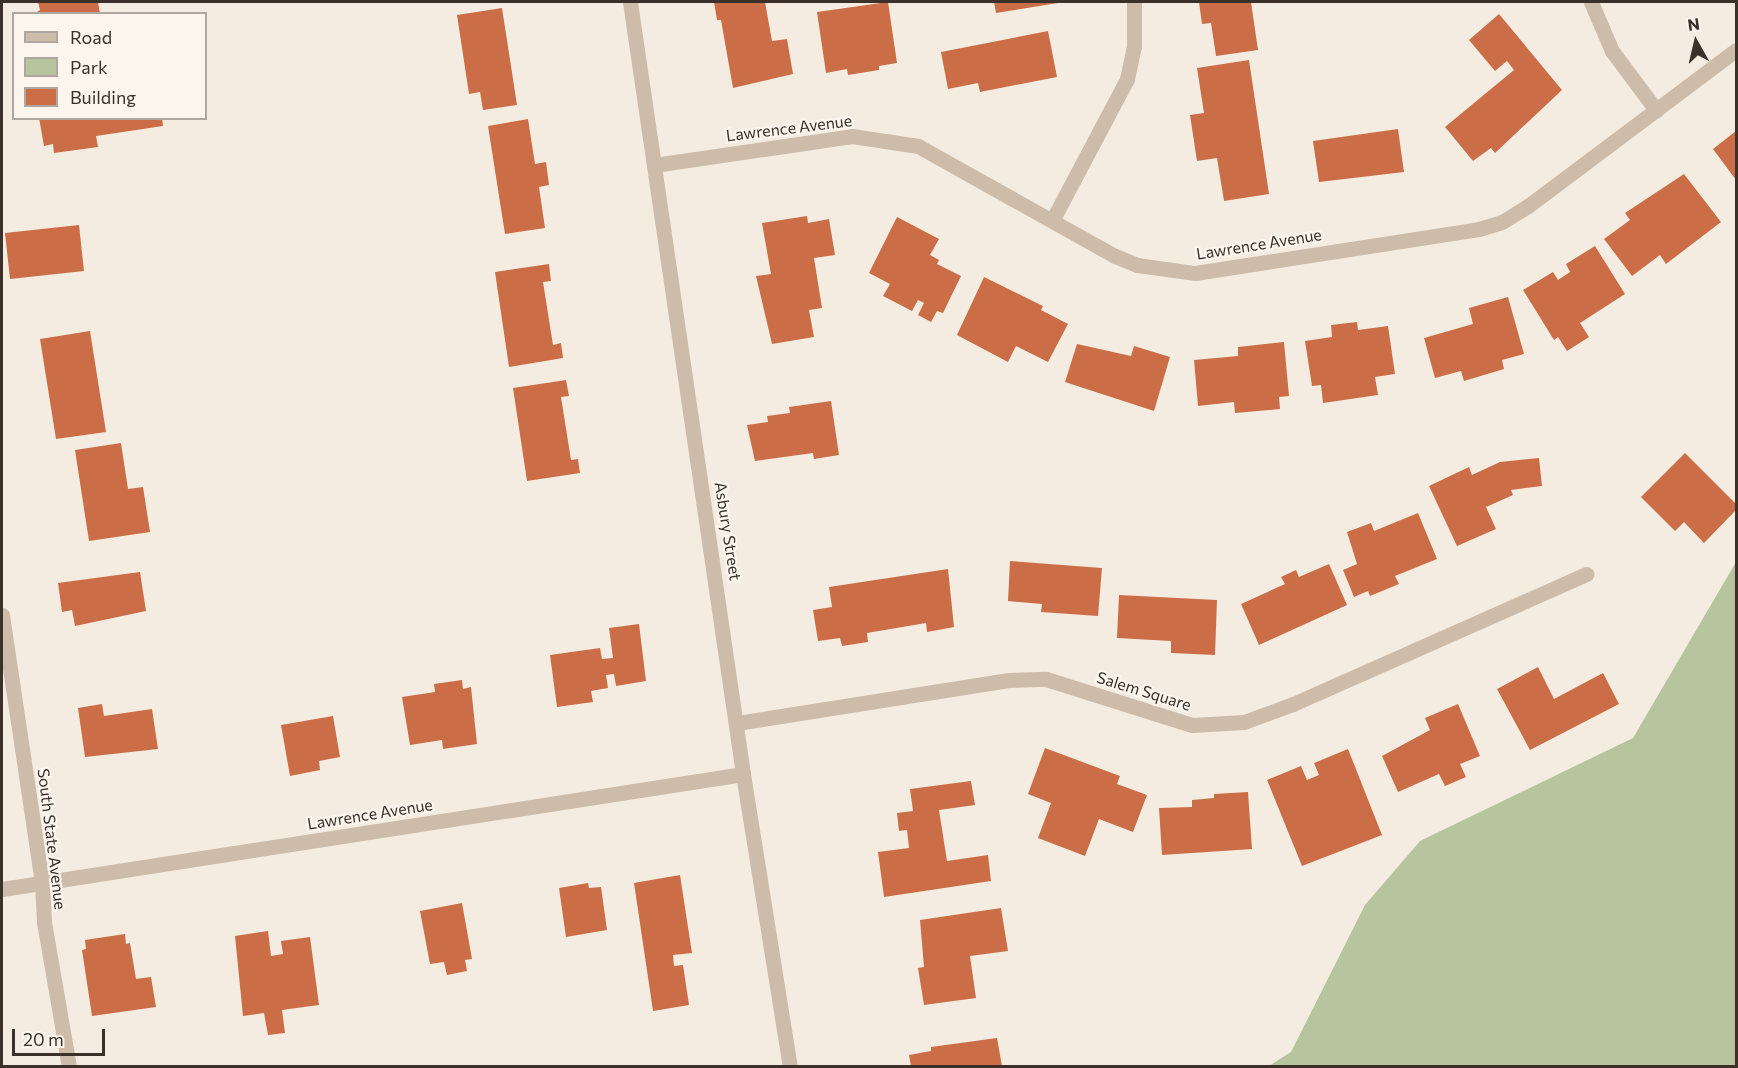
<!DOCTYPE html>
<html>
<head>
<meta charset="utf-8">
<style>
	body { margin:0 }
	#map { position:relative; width:1738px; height:1068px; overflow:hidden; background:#f4ece0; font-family:Commissioner,sans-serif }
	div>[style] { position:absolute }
	.green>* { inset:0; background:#b6c59e }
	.building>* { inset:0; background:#cb6e47 }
	.minor>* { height:15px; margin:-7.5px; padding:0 7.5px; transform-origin:7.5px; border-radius:7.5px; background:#cebcaa }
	span { translate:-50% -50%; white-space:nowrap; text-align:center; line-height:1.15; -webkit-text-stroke:4.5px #fbf5ed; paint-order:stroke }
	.street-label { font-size:16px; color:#3b302a }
	.frame { position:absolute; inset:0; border:3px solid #3b302a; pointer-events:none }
	.legend { position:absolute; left:12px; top:12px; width:195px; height:108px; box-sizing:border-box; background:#fbf5ed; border:2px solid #aea69f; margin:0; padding:8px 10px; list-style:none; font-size:18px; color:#3b302a }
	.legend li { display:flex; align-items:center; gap:12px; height:30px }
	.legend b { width:30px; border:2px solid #aea69f }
	.north { position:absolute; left:1666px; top:12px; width:60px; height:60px; -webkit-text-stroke:4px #fbf5ed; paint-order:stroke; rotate:352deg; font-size:16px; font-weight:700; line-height:24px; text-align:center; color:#3b302a }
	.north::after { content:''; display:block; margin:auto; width:21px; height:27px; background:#3b302a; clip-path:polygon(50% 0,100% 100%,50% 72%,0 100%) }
	.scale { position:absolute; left:12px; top:1029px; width:93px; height:27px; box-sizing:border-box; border:3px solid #3b302a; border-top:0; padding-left:8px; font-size:18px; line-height:21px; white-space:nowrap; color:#3b302a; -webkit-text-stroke:4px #fbf5ed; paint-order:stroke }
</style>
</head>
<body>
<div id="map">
	<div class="green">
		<div style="clip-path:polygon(1736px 562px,1736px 1066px,1269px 1066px,1291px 1052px,1365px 905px,1420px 841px,1633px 738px)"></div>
	</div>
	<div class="building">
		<div style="clip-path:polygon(38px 2px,98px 2px,100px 14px,34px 14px,40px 10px)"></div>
		<div style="clip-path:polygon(714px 2px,765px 2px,772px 41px,787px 39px,793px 74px,733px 88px,721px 20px,717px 20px)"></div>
		<div style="clip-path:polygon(888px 2px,897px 63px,879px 66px,879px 70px,848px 75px,847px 69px,826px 73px,817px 12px)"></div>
		<div style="clip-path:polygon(994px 2px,1058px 2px,1058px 3px,996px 13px)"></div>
		<div style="clip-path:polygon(1199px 2px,1251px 2px,1258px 50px,1216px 56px,1211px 23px,1202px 24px)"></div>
		<div style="clip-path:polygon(502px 8px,517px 105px,483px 110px,480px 92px,469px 94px,457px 15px)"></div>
		<div style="clip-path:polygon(1499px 14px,1562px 90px,1495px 153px,1491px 148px,1473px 161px,1445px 127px,1514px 70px,1507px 61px,1495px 71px,1469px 40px)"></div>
		<div style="clip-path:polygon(1048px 31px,1057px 77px,980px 92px,978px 83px,948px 89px,941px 52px)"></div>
		<div style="clip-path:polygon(1249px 60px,1269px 194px,1224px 201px,1217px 158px,1197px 161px,1190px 115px,1204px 113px,1197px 68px)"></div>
		<div style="clip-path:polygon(39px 118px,162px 118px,163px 126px,96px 136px,98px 147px,54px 153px,53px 144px,44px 146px)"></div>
		<div style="clip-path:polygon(528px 119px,535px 164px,546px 162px,549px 185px,539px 187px,545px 228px,505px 234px,488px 126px)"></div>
		<div style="clip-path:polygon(1398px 129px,1404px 172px,1319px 182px,1313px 141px)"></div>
		<div style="clip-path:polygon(1736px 131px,1736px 180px,1713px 149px)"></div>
		<div style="clip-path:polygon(1684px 174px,1721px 222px,1666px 264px,1660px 255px,1632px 276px,1604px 239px,1630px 220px,1625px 213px)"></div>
		<div style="clip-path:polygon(807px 216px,808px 223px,829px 219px,835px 255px,814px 258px,822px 308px,809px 310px,814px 337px,772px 344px,756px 276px,771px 274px,762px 223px)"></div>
		<div style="clip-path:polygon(897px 217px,939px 239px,930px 255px,939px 260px,937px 264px,961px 276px,943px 313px,937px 311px,931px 322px,918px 315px,924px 303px,918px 300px,912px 311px,883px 296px,890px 284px,869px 273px)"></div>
		<div style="clip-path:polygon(79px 225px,84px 271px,10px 279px,5px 233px)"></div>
		<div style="clip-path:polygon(1595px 246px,1625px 294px,1580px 323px,1589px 337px,1567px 351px,1558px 337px,1554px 340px,1523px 290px,1553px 272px,1558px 280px,1570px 272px,1566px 264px)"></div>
		<div style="clip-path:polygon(549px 264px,551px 281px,543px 282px,553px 345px,561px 343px,563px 358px,509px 367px,495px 272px)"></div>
		<div style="clip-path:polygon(984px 277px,1043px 306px,1041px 310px,1068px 324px,1048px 362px,1016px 346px,1008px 362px,957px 335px)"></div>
		<div style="clip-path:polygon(1508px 297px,1524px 354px,1502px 360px,1504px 369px,1464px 381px,1461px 371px,1435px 378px,1424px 338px,1473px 324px,1469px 308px)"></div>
		<div style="clip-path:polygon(1357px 322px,1358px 330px,1388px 326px,1395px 374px,1375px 377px,1378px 395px,1323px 403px,1321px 385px,1312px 386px,1305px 341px,1332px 337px,1331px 325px)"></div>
		<div style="clip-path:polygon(90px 331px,106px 432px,56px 439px,40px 339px)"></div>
		<div style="clip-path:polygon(1284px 342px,1289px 396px,1279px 397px,1280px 409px,1235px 413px,1234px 402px,1198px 406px,1194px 360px,1238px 356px,1238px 347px)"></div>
		<div style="clip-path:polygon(1077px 344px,1131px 356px,1134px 346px,1170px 357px,1154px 411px,1065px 382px)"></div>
		<div style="clip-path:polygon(566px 380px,569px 396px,561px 397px,571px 460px,578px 459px,580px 473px,527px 481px,513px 388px)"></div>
		<div style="clip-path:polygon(831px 401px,839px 455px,814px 459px,813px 453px,755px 461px,747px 425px,768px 422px,767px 416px,790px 413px,789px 407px)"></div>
		<div style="clip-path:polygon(121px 443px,128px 489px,143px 487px,150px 532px,89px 541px,75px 450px)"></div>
		<div style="clip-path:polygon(1685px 453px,1736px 504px,1736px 510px,1704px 543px,1684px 522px,1675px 531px,1641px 497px)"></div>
		<div style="clip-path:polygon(1539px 458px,1542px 486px,1511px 490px,1513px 495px,1486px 507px,1496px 529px,1457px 546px,1429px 486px,1469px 467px,1472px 475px,1500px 462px)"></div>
		<div style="clip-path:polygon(1418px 513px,1437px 559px,1395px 576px,1399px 584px,1370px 596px,1368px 591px,1354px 597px,1343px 570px,1357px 564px,1347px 532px,1371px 523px,1374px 531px)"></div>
		<div style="clip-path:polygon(1010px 561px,1102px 568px,1098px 616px,1041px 612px,1042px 604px,1008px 601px)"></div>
		<div style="clip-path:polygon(1329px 564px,1347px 605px,1259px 645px,1241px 604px,1285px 584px,1281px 577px,1296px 570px,1299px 577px)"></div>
		<div style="clip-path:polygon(948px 569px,954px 627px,927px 632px,926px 623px,867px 633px,868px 642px,842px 646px,840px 638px,818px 641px,813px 610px,832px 607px,829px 587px)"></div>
		<div style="clip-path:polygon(140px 572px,146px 611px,75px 626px,72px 610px,62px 612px,58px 583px)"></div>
		<div style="clip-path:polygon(1119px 595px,1217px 600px,1215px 655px,1171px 653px,1171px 641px,1117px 638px)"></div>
		<div style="clip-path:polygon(639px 624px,646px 681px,616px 686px,614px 674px,606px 675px,608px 688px,591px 691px,593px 702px,557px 707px,550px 655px,600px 648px,602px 659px,613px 658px,609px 628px)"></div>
		<div style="clip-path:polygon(1538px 667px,1554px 699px,1603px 673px,1619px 704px,1530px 750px,1497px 689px)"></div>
		<div style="clip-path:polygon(462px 680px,463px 689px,471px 687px,477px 744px,443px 749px,442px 740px,410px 745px,402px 697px,435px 692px,434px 684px)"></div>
		<div style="clip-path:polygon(102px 704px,104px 716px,152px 709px,158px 749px,85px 757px,78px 708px)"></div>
		<div style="clip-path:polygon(1458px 704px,1480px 756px,1460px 764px,1466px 777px,1445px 786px,1439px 774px,1398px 792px,1382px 756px,1430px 730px,1425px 718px)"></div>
		<div style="clip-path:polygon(333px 716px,340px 757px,319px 761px,320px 770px,290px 776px,281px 725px)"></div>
		<div style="clip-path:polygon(1045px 748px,1120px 776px,1117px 784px,1147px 795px,1133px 832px,1099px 819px,1085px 856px,1038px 838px,1051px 803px,1028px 794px)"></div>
		<div style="clip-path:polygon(1348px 749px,1382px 835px,1302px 866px,1267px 780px,1301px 766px,1307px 780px,1319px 775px,1314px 763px)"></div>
		<div style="clip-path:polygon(971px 781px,975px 805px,939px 810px,947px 861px,988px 855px,991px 881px,884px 897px,878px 852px,909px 848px,907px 830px,899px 831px,897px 813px,913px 811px,910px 789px)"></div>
		<div style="clip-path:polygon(1248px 792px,1252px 849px,1162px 855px,1159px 808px,1192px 807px,1192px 800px,1214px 798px,1214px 794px)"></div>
		<div style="clip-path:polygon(680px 875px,692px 953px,673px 955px,674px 966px,683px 965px,689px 1005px,653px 1011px,634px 883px)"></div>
		<div style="clip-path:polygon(588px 883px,589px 888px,601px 887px,607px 930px,566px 937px,559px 888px)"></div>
		<div style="clip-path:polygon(462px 903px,472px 959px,465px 960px,467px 971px,447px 975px,444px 962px,430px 964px,420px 911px)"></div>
		<div style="clip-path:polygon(1001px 908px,1008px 951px,970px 956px,976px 998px,924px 1005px,918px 968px,924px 967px,920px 920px)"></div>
		<div style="clip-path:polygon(268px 931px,271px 956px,283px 954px,281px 941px,310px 937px,319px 1005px,282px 1010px,285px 1033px,268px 1035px,264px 1013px,243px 1016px,235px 936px)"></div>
		<div style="clip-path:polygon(125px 934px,126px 944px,130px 943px,136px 979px,151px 977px,156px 1007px,92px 1016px,82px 950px,86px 949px,85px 940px)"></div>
		<div style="clip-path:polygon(997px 1038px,1002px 1066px,911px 1066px,909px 1055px,931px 1051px,931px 1047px)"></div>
	</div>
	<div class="minor">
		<div style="left:630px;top:2px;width:780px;rotate:81.67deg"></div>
		<div style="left:743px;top:774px;width:296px;rotate:80.9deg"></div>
		<div style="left:1591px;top:2px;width:53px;rotate:66.8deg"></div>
		<div style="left:1612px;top:51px;width:74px;rotate:53.3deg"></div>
		<div style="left:654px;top:165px;width:200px;rotate:-8.3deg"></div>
		<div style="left:852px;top:136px;width:67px;rotate:8.6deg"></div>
		<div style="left:918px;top:146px;width:226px;rotate:29.2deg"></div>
		<div style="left:1115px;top:256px;width:24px;rotate:22deg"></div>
		<div style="left:1137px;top:265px;width:59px;rotate:7.9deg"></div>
		<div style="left:1195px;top:273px;width:287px;rotate:-8.8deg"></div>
		<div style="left:1479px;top:229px;width:24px;rotate:-17deg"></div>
		<div style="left:1502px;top:222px;width:31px;rotate:-32deg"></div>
		<div style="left:1528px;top:206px;width:260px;rotate:-36.9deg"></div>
		<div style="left:1053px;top:219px;width:158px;rotate:-62.1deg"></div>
		<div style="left:1127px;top:79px;width:34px;rotate:-78deg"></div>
		<div style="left:1134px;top:46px;width:44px;rotate:-90deg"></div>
		<div style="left:2px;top:615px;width:271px;rotate:81.5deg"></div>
		<div style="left:42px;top:883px;width:39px;rotate:87deg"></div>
		<div style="left:44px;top:922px;width:146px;rotate:80.2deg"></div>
		<div style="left:737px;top:723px;width:275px;rotate:-9deg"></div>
		<div style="left:1009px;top:680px;width:37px;rotate:-2deg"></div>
		<div style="left:1046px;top:679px;width:153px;rotate:17.5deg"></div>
		<div style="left:1192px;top:725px;width:52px;rotate:-3.3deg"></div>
		<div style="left:1244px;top:722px;width:52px;rotate:-20.2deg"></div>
		<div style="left:1293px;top:704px;width:321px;rotate:-23.9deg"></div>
		<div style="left:2px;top:889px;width:750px;rotate:-8.82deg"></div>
	</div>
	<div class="street-label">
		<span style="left:789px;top:128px;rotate:-7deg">Lawrence Avenue</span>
		<span style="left:1259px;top:244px;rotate:-9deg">Lawrence Avenue</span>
		<span style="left:728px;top:531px;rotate:81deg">Asbury Street</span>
		<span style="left:1144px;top:691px;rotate:17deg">Salem Square</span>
		<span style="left:370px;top:814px;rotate:-9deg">Lawrence Avenue</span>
		<span style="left:52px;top:839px;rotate:83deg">South State Avenue</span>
	</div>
	<div class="frame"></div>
	<ul class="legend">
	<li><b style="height:8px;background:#cebcaa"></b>Road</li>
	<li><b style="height:16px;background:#b6c59e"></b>Park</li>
	<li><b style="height:16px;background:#cb6e47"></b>Building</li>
	</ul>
	<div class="north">N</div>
	<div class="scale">20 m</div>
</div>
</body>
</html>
